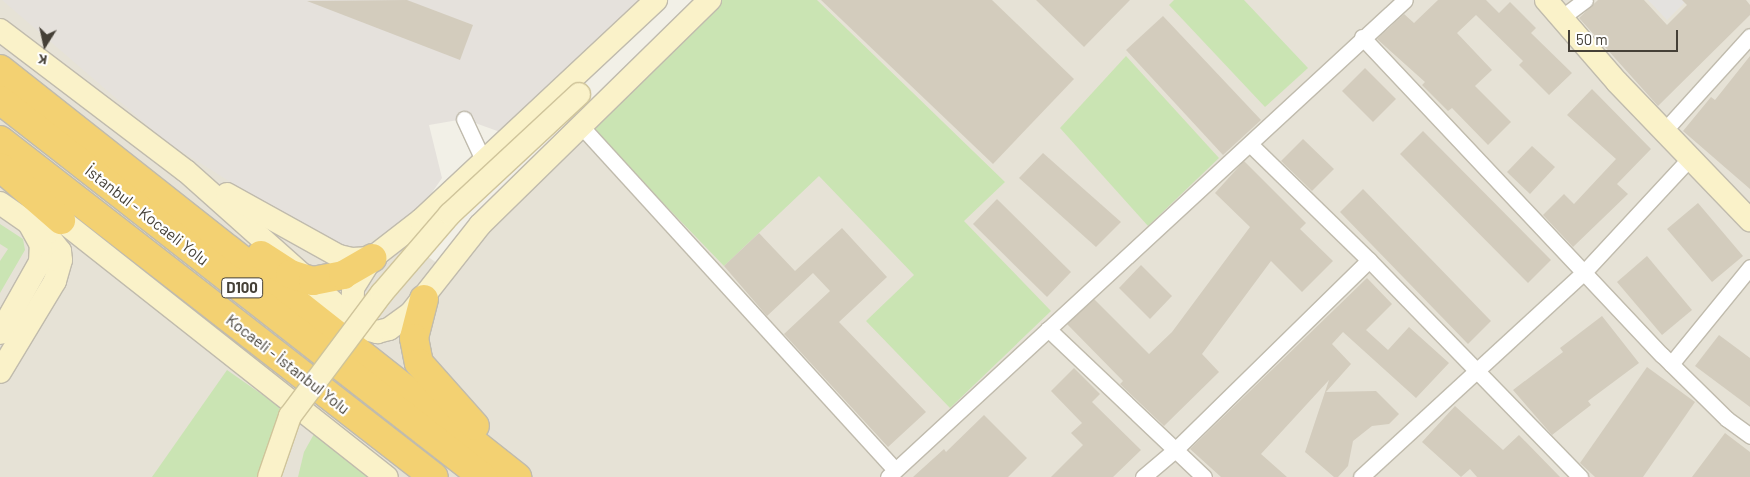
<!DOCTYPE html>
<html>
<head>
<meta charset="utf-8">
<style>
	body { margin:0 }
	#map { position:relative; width:1750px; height:477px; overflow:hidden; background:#f2f0e7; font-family:Barlow,sans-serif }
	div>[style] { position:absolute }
	.residential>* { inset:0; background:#e6e2d6 }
	.industrial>* { inset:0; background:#e5e1dc }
	.green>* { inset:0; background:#cae4b3 }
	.parking>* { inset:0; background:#e4e2df }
	.building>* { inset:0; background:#d3ccbd }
	.roads { filter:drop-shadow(1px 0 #c0bbad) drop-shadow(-1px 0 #c0bbad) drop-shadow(0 1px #c0bbad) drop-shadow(0 -1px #c0bbad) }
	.street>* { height:15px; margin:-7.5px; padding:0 7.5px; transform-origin:7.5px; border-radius:7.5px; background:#fff }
	.secondary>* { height:22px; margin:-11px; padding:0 11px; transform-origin:11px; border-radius:11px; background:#faf2c9 }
	.highway>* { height:28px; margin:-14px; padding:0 14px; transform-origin:14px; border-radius:14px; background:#f3d172 }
	.bridges { filter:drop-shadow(1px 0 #cfc49a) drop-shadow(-1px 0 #cfc49a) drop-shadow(0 1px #cfc49a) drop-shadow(0 -1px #cfc49a) }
	.secondary-bridge>* { height:22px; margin:-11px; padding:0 11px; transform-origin:11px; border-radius:11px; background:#faf2c9 }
	span { translate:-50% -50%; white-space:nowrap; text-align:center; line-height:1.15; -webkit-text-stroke:4.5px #fff; paint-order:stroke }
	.shield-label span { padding:1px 4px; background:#fff; border:1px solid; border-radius:4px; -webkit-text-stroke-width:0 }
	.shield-label { font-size:15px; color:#454037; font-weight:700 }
	.street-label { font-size:16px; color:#454037 }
	.north { position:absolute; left:20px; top:20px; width:50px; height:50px; -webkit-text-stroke:4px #fff; paint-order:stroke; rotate:190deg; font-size:14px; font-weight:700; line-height:20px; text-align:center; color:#454037 }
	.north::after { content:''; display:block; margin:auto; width:18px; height:22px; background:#454037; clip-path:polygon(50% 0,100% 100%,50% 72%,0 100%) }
	.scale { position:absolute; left:1568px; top:30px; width:110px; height:22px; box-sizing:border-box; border:2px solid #454037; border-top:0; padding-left:6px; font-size:15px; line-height:18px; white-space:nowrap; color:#454037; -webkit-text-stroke:4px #fff; paint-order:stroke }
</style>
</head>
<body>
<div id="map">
	<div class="residential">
		<div style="clip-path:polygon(0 0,52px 0,453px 274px,480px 238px,711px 0,1750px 0,1750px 477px,0 477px)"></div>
	</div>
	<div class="industrial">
		<div style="clip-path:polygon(2px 0,644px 0,503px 133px,464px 119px,429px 125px,442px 178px,416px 216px,346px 254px,168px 143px)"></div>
	</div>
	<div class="green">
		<div style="clip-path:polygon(711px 0,817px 0,1005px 182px,964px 221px,1051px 311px,950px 408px,866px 321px,914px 275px,819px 176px,724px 266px,584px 121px)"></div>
		<div style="clip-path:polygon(1174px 0,1244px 0,1308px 68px,1265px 107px,1169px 5px)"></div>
		<div style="clip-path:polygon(1126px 56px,1219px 158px,1148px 226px,1060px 128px)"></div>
		<div style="clip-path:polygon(0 224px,23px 239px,25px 250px,0 293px,0 261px,8px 249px,0 244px)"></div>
		<div style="clip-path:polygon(227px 370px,280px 407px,261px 477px,152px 477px)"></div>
		<div style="clip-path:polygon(314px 434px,370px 477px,298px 477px,304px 452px)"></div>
	</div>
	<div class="parking">
		<div style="clip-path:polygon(1648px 0,1687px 0,1667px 20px)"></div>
	</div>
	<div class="building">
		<div style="clip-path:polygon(407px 0,473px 25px,460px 60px,307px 1px)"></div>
		<div style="clip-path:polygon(821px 0,992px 0,1074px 79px,993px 164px)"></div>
		<div style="clip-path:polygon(1036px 0,1130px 0,1084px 47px)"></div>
		<div style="clip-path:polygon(1438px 0,1486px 0,1499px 13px,1510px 2px,1536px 28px,1531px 33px,1572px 73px,1549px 95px,1519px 65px,1523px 61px,1476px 15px,1457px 33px,1492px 70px,1475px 86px,1511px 122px,1488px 145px,1452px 108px,1448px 111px,1422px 85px,1425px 82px,1377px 39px,1404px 14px,1414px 23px)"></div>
		<div style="clip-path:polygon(1598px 0,1644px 0,1667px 25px,1687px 5px,1682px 0,1746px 0,1750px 5px,1750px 15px,1658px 106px,1579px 18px)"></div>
		<div style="clip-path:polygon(1163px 16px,1261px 120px,1223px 155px,1126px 50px)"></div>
		<div style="clip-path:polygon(1750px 56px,1750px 189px,1683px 131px,1711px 97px,1715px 100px)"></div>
		<div style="clip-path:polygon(1365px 68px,1396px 99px,1373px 122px,1342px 91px)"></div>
		<div style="clip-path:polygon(1592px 89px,1651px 149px,1617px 184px,1628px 194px,1573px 247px,1543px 215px,1564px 194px,1574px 204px,1616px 159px,1567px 115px)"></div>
		<div style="clip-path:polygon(1423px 131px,1551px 260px,1528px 283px,1400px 154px)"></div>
		<div style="clip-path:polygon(1303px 139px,1334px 169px,1312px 191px,1281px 161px)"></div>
		<div style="clip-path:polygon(1532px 146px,1555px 167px,1530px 194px,1507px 172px)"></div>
		<div style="clip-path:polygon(1043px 153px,1121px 222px,1096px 247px,1019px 178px)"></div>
		<div style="clip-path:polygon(1244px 161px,1306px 223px,1300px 229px,1333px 261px,1302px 292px,1271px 261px,1202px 354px,1219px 372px,1164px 426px,1120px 384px,1123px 381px,1067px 324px,1094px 299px,1149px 354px,1172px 332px,1250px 227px,1215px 193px)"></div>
		<div style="clip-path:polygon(1363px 189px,1491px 321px,1468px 344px,1340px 212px)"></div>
		<div style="clip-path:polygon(997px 199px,1071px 272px,1047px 297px,973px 224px)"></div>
		<div style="clip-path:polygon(1698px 203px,1743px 256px,1712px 282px,1667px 229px)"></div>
		<div style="clip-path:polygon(842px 228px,887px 277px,839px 322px,926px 412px,888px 447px,784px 334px,830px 291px,813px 273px,767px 316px,724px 266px,759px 233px,795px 271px)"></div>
		<div style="clip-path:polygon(1647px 256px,1692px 310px,1662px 335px,1617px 282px)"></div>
		<div style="clip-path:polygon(1141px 265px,1172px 296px,1150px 319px,1119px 288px)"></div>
		<div style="clip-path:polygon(1367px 278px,1392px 304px,1366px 330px,1388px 350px,1409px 327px,1449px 363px,1416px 398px,1343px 332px,1332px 344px,1351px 364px,1326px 392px,1376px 391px,1399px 414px,1389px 424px,1372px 426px,1353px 441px,1348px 466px,1338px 477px,1334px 477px,1305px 452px,1329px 380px,1261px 454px,1287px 477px,1221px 477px,1190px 449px)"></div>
		<div style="clip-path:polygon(1602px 316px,1639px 363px,1588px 401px,1591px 405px,1552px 435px,1513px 390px,1563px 352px,1560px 348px)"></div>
		<div style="clip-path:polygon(1719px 335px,1750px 358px,1750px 407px,1695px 366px)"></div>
		<div style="clip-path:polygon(1647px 367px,1695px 402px,1643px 477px,1595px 477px,1580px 463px)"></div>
		<div style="clip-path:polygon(1074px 368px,1100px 394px,1092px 402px,1141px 450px,1113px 477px,1051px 477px,1083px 445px,1071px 433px,1082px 423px,1051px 391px)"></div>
		<div style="clip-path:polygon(1455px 406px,1503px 450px,1519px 435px,1560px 477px,1477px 477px,1470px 469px,1461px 477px,1422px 442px)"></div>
		<div style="clip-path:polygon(984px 415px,1027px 458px,1008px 477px,913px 477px,944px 449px,946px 452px)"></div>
		<div style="clip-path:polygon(1725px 433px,1750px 452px,1750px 477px,1692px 477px)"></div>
	</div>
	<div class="roads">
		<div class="street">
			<div style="left:1561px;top:18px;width:30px;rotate:-37deg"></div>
			<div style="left:1362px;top:37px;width:437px;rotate:46.7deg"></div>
			<div style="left:1662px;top:355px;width:91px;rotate:44.6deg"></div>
			<div style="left:1727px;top:419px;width:29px;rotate:36deg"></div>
			<div style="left:464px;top:119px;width:47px;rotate:65.1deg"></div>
			<div style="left:582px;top:127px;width:464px;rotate:47.6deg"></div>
			<div style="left:1664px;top:131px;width:128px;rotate:-47.8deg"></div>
			<div style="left:1250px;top:144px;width:166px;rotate:44.3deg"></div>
			<div style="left:1369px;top:260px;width:303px;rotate:45.8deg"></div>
			<div style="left:1048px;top:329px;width:215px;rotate:43.5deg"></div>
			<div style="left:1671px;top:364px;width:125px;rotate:-50.8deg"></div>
			<div style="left:888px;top:477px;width:703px;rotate:-42.7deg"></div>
			<div style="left:1143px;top:477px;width:43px;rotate:-40.3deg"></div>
			<div style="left:1176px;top:449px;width:270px;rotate:-44.4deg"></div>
			<div style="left:1361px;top:477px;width:304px;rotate:-42.6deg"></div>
			<div style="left:1585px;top:271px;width:154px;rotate:-47.1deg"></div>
		</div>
		<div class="secondary">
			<div style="left:1546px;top:0;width:108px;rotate:49.1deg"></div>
			<div style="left:1617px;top:82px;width:192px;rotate:46.1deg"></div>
			<div style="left:0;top:30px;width:233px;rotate:37.2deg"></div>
			<div style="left:186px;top:171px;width:222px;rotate:41.7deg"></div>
			<div style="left:352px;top:319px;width:13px;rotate:42deg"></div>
			<div style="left:362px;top:328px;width:16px;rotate:15deg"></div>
			<div style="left:377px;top:332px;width:12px;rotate:-14deg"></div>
			<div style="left:389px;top:329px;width:26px;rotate:-36deg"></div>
			<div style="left:410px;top:314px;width:113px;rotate:-51.8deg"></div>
			<div style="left:480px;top:225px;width:322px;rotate:-44.4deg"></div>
			<div style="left:227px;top:194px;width:128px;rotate:29deg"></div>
			<div style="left:339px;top:256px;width:13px;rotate:13deg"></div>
			<div style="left:352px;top:259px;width:20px;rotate:-3deg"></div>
			<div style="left:0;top:203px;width:60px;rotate:34.8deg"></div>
			<div style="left:49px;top:237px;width:18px;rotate:52deg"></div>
			<div style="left:60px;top:251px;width:9px;rotate:84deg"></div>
			<div style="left:61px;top:260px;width:22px;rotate:106deg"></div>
			<div style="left:55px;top:281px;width:106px;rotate:121.1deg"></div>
			<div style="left:61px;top:220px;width:415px;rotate:38.3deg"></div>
			<div style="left:352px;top:319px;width:31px;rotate:-88deg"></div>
			<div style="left:353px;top:288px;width:36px;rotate:-58deg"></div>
			<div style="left:372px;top:258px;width:62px;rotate:-37.8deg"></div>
			<div style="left:421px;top:220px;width:322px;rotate:-43.1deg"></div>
			<div style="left:0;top:333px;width:81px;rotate:-60.6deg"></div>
			<div style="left:40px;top:262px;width:17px;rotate:-87deg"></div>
			<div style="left:41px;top:245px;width:23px;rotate:-119deg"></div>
		</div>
		<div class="highway">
			<div style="left:0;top:69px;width:659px;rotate:38.28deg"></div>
			<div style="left:0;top:100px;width:613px;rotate:37.97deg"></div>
			<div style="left:0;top:140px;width:549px;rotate:37.83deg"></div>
			<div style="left:0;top:167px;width:81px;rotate:41deg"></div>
			<div style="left:261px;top:255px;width:35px;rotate:33deg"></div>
			<div style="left:290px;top:274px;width:24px;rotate:17deg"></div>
			<div style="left:313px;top:281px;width:31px;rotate:-11deg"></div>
			<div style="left:343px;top:275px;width:34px;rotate:-30deg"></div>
			<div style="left:424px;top:299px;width:40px;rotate:104.4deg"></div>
			<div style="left:414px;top:338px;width:25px;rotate:79deg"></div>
			<div style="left:419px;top:363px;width:84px;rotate:48.4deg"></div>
		</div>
	</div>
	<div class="bridges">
		<div class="secondary-bridge">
			<div style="left:269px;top:477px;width:65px;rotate:-71deg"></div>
			<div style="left:290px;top:416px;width:154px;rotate:-53.2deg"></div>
			<div style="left:382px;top:293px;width:104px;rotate:-49.3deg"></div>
			<div style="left:450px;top:214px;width:176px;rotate:-42.9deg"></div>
		</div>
	</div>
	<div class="shield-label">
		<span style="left:242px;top:288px">D100</span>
	</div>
	<div class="street-label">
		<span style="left:147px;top:215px;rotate:38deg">İstanbul - Kocaeli Yolu</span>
		<span style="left:288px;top:364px;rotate:38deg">Kocaeli - İstanbul Yolu</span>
	</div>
	<div class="north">K</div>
	<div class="scale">50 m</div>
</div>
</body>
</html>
